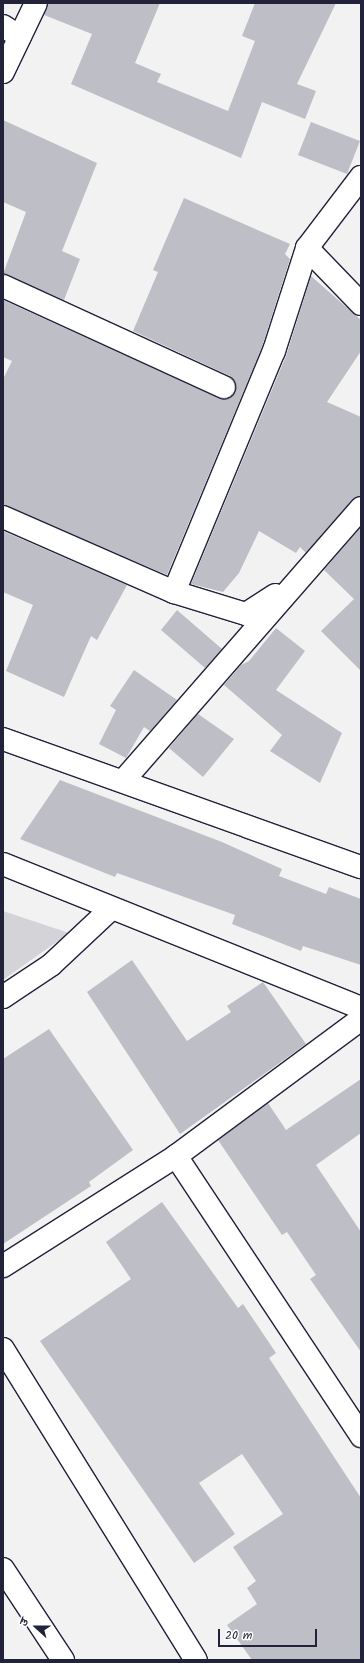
<!DOCTYPE html>
<html>
<head>
<meta charset="utf-8">
<style>
	body { margin:0 }
	#map { position:relative; width:364px; height:1663px; overflow:hidden; background:#f2f2f3; font-family:Kalam,"Playpen Sans Deva",sans-serif }
	div>[style] { position:absolute }
	.green>* { inset:0; background:#d3d3d8 }
	.building>* { inset:0; background:#bebec6 }
	.roads { filter:drop-shadow(1px 0 #22223b) drop-shadow(-1px 0 #22223b) drop-shadow(0 1px #22223b) drop-shadow(0 -1px #22223b) }
	.minor>* { height:22px; margin:-11px; padding:0 11px; transform-origin:11px; border-radius:11px; background:#fff }
	.tertiary>* { height:22px; margin:-11px; padding:0 11px; transform-origin:11px; border-radius:11px; background:#fff }
	span { translate:-50% -50%; white-space:nowrap; text-align:center; line-height:1.15; -webkit-text-stroke:3px #fff; paint-order:stroke }
	.frame { position:absolute; inset:0; border:4px solid #22223b; pointer-events:none }
	.north { position:absolute; left:16px; top:1607px; width:40px; height:40px; -webkit-text-stroke:3px #fff; paint-order:stroke; rotate:291deg; font-size:11px; font-weight:700; line-height:16px; text-align:center; color:#22223b }
	.north::after { content:''; display:block; margin:auto; width:14px; height:18px; background:#22223b; clip-path:polygon(50% 0,100% 100%,50% 72%,0 100%) }
	.scale { position:absolute; left:218px; top:1629px; width:99px; height:18px; box-sizing:border-box; border:2px solid #22223b; border-top:0; padding-left:5px; font-size:12px; line-height:14px; white-space:nowrap; color:#22223b; -webkit-text-stroke:3px #fff; paint-order:stroke }
</style>
</head>
<body>
<div id="map">
	<div class="green">
		<div style="clip-path:polygon(3px 911px,69px 933px,3px 980px)"></div>
	</div>
	<div class="building">
		<div style="clip-path:polygon(48px 3px,160px 3px,135px 63px,161px 74px,157px 82px,228px 111px,255px 41px,242px 36px,255px 3px,336px 3px,297px 84px,316px 91px,305px 119px,262px 102px,241px 158px,71px 84px,92px 34px,44px 15px)"></div>
		<div style="clip-path:polygon(3px 120px,97px 163px,62px 251px,80px 259px,64px 300px,3px 274px,26px 212px,3px 202px)"></div>
		<div style="clip-path:polygon(311px 122px,360px 141px,347px 174px,298px 155px)"></div>
		<div style="clip-path:polygon(184px 198px,290px 244px,285px 254px,290px 259px,262px 347px,167px 575px,3px 505px,3px 379px,12px 361px,3px 357px,3px 300px,219px 398px,231px 397px,236px 386px,230px 376px,133px 331px,158px 272px,153px 270px)"></div>
		<div style="clip-path:polygon(311px 276px,361px 320px,361px 351px,327px 402px,361px 417px,361px 496px,352px 500px,306px 553px,300px 547px,296px 553px,259px 531px,239px 573px,223px 592px,191px 584px,286px 356px)"></div>
		<div style="clip-path:polygon(361px 527px,361px 671px,321px 631px,354px 599px,324px 570px)"></div>
		<div style="clip-path:polygon(3px 531px,127px 585px,97px 640px,91px 636px,64px 697px,6px 671px,33px 605px,3px 592px)"></div>
		<div style="clip-path:polygon(177px 610px,222px 649px,205px 668px,161px 630px)"></div>
		<div style="clip-path:polygon(276px 628px,305px 651px,276px 690px,342px 733px,320px 783px,270px 751px,282px 735px,224px 685px,241px 665px,249px 661px)"></div>
		<div style="clip-path:polygon(134px 670px,177px 700px,150px 731px,144px 727px,126px 758px,99px 744px,116px 710px,110px 706px)"></div>
		<div style="clip-path:polygon(198px 714px,234px 739px,203px 777px,169px 748px)"></div>
		<div style="clip-path:polygon(60px 780px,222px 842px,282px 869px,279px 876px,326px 894px,329px 887px,361px 899px,361px 965px,303px 946px,301px 951px,232px 924px,235px 915px,117px 873px,115px 877px,20px 839px)"></div>
		<div style="clip-path:polygon(132px 960px,187px 1041px,231px 1012px,227px 1006px,263px 982px,306px 1044px,180px 1134px,87px 992px)"></div>
		<div style="clip-path:polygon(49px 1029px,133px 1150px,89px 1182px,91px 1186px,3px 1244px,3px 1059px)"></div>
		<div style="clip-path:polygon(361px 1079px,361px 1133px,316px 1165px,361px 1232px,361px 1352px,310px 1279px,316px 1275px,287px 1232px,282px 1235px,218px 1140px,268px 1103px,286px 1130px)"></div>
		<div style="clip-path:polygon(162px 1202px,238px 1308px,243px 1304px,276px 1353px,269px 1358px,361px 1498px,361px 1660px,252px 1660px,227px 1625px,257px 1604px,247px 1588px,256px 1581px,233px 1547px,283px 1514px,242px 1454px,199px 1483px,235px 1534px,194px 1563px,40px 1341px,131px 1279px,106px 1242px)"></div>
	</div>
	<div class="roads">
		<div class="minor">
			<div style="left:3px;top:26px;width:20px;rotate:33deg"></div>
			<div style="left:3px;top:72px;width:76px;rotate:-64.4deg"></div>
			<div style="left:361px;top:177px;width:89px;rotate:127.3deg"></div>
			<div style="left:307px;top:248px;width:78px;rotate:46deg"></div>
			<div style="left:3px;top:286px;width:243px;rotate:24.6deg"></div>
			<div style="left:3px;top:517px;width:187px;rotate:23.7deg"></div>
			<div style="left:174px;top:592px;width:75px;rotate:17deg"></div>
			<div style="left:246px;top:614px;width:35px;rotate:-33deg"></div>
			<div style="left:174px;top:592px;width:261px;rotate:-67.5deg"></div>
			<div style="left:274px;top:351px;width:108px;rotate:-72.2deg"></div>
			<div style="left:3px;top:739px;width:380px;rotate:19.7deg"></div>
			<div style="left:123px;top:781px;width:362px;rotate:-48.9deg"></div>
			<div style="left:3px;top:864px;width:386px;rotate:21.9deg"></div>
			<div style="left:3px;top:997px;width:58px;rotate:-33.7deg"></div>
			<div style="left:51px;top:965px;width:83px;rotate:-43.1deg"></div>
			<div style="left:176px;top:1156px;width:336px;rotate:56.5deg"></div>
			<div style="left:3px;top:1266px;width:205px;rotate:-32.4deg"></div>
			<div style="left:176px;top:1156px;width:230px;rotate:-36.5deg"></div>
			<div style="left:3px;top:1349px;width:366px;rotate:58.2deg"></div>
		</div>
		<div class="tertiary">
			<div style="left:3px;top:1569px;width:109px;rotate:56.6deg"></div>
		</div>
	</div>
	<div class="frame"></div>
	<div class="north">उ</div>
	<div class="scale">20 m</div>
</div>
</body>
</html>
